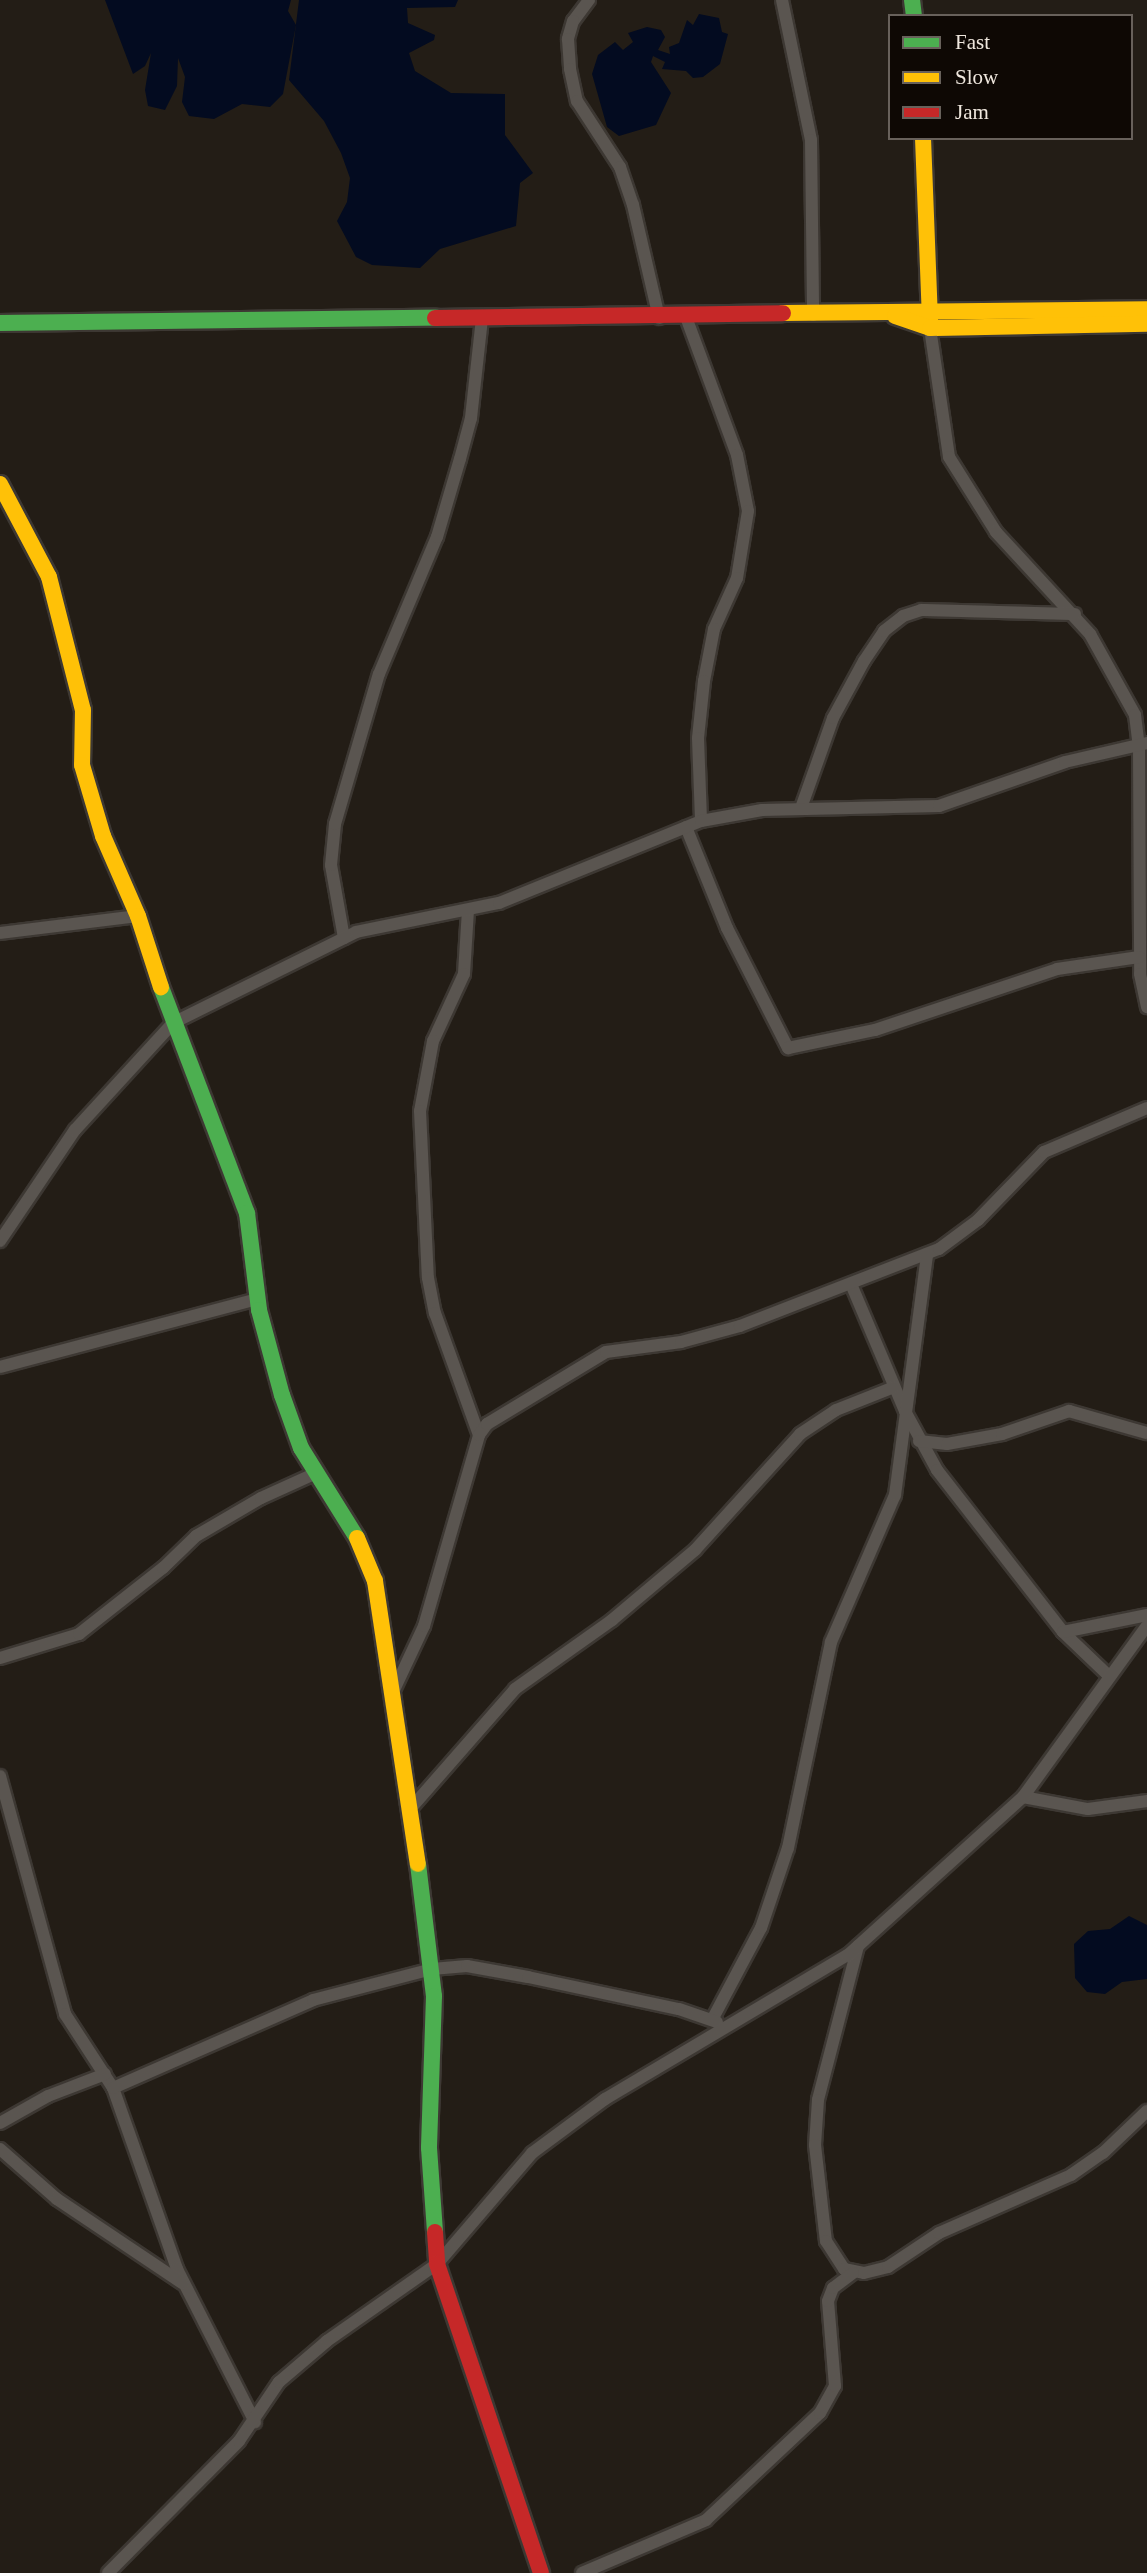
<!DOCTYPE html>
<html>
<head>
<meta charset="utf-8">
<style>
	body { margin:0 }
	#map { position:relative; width:1147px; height:2573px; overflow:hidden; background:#231d16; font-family:"Times New Roman",serif }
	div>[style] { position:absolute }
	.water>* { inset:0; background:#030b20 }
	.roads { filter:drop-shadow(2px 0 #3d3833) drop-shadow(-2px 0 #3d3833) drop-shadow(0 2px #3d3833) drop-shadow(0 -2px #3d3833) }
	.street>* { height:12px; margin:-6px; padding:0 6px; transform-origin:6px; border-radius:6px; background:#5a5550 }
	.fast>* { height:16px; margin:-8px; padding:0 8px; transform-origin:8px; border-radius:8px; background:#4caf50 }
	.slow>* { height:16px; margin:-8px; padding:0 8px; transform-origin:8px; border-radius:8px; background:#ffc107 }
	.jam>* { height:16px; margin:-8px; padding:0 8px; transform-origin:8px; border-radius:8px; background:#c62828 }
	span { translate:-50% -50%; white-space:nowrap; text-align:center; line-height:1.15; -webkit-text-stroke:6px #0e0804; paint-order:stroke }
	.legend { position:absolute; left:888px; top:14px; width:245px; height:126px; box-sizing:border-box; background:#0e0804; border:2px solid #68615b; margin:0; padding:9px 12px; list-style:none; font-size:21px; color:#efe7de }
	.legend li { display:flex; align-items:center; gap:14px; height:35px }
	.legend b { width:35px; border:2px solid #68615b }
</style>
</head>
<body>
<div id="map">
	<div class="water">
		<div style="clip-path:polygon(105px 0,291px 0,288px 11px,296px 25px,283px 94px,270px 107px,242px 104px,214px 119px,189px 116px,182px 102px,185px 77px,178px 58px,177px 86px,165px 110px,148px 106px,145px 90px,151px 53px,145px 66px,133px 74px)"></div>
		<div style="clip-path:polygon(299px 0,458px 0,455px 7px,407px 8px,408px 23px,435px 35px,434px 40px,409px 53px,415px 71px,451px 93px,505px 94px,505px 135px,533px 173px,520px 183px,516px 226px,440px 249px,420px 268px,372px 265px,356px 257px,337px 221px,347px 202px,350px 178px,341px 153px,324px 121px,289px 80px)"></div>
		<div style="clip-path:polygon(699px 14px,719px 18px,722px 32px,728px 34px,720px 64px,703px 77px,693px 78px,686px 71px,662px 69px,665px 62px,653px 56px,651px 62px,671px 93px,656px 125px,619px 136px,607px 127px,592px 74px,598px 55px,615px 42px,623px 50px,633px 42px,628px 33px,647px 27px,661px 30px,665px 37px,658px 50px,670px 54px,669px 47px,679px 43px,687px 20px,693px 25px)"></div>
		<div style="clip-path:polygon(1129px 1916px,1147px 1925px,1147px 1979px,1122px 1982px,1105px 1994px,1087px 1992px,1075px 1978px,1074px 1944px,1088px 1931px,1110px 1929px)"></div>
	</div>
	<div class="roads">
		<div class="street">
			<div style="left:589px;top:0;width:26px;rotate:127deg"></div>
			<div style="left:573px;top:21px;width:19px;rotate:106deg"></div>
			<div style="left:568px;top:39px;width:30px;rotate:86deg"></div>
			<div style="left:570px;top:69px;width:33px;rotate:78deg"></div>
			<div style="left:577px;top:101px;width:79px;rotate:56.9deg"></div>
			<div style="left:620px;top:167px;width:40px;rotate:71.1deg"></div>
			<div style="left:633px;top:205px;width:116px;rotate:77deg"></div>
			<div style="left:782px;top:0;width:143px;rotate:78.3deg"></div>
			<div style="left:811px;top:140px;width:175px;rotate:89.3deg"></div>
			<div style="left:686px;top:317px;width:147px;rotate:69.7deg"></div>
			<div style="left:737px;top:455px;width:57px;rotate:78.9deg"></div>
			<div style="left:748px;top:511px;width:68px;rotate:99.3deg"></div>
			<div style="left:737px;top:578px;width:56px;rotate:114.3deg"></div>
			<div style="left:714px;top:629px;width:53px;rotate:100.9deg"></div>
			<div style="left:704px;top:681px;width:57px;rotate:96deg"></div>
			<div style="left:698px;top:738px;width:83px;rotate:87.9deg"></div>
			<div style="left:930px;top:328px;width:130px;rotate:81.6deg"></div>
			<div style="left:949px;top:457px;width:89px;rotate:57.9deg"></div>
			<div style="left:996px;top:532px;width:139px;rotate:47.3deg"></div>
			<div style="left:1090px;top:634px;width:93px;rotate:60.9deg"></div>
			<div style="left:1135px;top:715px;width:33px;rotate:83deg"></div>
			<div style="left:1139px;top:748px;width:226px;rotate:89.7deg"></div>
			<div style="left:1140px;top:974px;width:34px;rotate:78deg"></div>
			<div style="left:801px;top:808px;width:96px;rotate:-70.4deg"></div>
			<div style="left:833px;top:718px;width:65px;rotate:-61.5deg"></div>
			<div style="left:864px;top:661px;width:36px;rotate:-56deg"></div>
			<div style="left:884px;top:631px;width:24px;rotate:-38deg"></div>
			<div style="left:903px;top:616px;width:19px;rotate:-18deg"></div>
			<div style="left:921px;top:610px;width:154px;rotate:1.5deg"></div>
			<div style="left:686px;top:827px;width:109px;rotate:67.9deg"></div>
			<div style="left:727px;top:928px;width:135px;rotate:63.1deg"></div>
			<div style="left:788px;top:1048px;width:89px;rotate:-11.7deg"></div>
			<div style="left:875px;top:1030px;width:192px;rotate:-18.5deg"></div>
			<div style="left:1057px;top:969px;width:83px;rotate:-8.3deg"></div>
			<div style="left:468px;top:910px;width:64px;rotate:93.6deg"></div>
			<div style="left:464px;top:974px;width:74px;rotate:114.8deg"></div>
			<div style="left:433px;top:1041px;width:71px;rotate:100.5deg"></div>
			<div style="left:420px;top:1111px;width:167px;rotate:87.3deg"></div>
			<div style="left:428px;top:1278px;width:36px;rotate:79deg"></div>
			<div style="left:435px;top:1313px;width:130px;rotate:70.2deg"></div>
			<div style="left:0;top:933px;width:139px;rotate:-7deg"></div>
			<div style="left:344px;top:938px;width:74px;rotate:-100.1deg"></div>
			<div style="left:331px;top:865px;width:41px;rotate:-84.4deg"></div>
			<div style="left:335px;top:824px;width:156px;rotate:-73.7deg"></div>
			<div style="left:379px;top:674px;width:149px;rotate:-67.1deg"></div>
			<div style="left:437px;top:537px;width:81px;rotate:-73.6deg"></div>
			<div style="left:460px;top:459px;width:42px;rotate:-75deg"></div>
			<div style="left:471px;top:418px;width:100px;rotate:-83.7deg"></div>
			<div style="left:0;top:1241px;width:134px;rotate:-56deg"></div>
			<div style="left:75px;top:1130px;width:145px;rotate:-47.5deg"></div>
			<div style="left:173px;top:1023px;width:204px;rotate:-26.4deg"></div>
			<div style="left:356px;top:932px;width:146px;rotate:-11.5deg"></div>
			<div style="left:499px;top:903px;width:218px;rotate:-22.1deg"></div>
			<div style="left:701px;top:821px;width:62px;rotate:-10.2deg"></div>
			<div style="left:762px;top:810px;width:177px;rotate:-1.3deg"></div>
			<div style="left:939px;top:806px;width:133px;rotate:-19.2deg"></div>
			<div style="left:1065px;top:762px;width:84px;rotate:-13deg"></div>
			<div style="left:851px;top:1284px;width:138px;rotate:67deg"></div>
			<div style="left:905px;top:1411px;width:67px;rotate:61.5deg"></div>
			<div style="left:937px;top:1470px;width:205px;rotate:52.1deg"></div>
			<div style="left:1063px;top:1632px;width:64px;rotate:43.7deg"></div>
			<div style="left:0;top:1367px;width:267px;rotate:-14.8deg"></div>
			<div style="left:919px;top:1441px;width:28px;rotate:6deg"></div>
			<div style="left:947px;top:1444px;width:56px;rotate:-10.3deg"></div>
			<div style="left:1002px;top:1434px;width:71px;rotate:-18.9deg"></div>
			<div style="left:1069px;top:1411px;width:81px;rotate:15.8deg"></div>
			<div style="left:1063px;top:1632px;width:86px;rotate:-11.4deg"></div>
			<div style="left:0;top:1658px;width:83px;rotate:-16.9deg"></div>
			<div style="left:79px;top:1634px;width:107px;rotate:-38.2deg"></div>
			<div style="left:163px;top:1568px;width:46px;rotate:-44.1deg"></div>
			<div style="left:196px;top:1536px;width:75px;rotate:-30.3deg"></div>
			<div style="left:261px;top:1498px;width:60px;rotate:-24.4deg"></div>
			<div style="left:394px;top:1690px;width:71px;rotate:-64.9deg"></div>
			<div style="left:424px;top:1626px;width:199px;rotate:-73.9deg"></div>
			<div style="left:479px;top:1435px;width:14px;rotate:-54deg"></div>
			<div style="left:487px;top:1424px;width:139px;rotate:-31.2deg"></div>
			<div style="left:606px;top:1352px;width:76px;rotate:-7.6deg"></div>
			<div style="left:681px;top:1342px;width:61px;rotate:-15.2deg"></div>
			<div style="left:740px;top:1326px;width:213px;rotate:-21.2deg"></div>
			<div style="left:939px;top:1249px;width:49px;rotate:-36.6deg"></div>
			<div style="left:978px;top:1220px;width:95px;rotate:-45.9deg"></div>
			<div style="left:1044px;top:1152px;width:112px;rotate:-23.1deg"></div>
			<div style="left:0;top:1776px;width:247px;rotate:74.7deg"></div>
			<div style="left:65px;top:2014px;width:88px;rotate:57deg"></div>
			<div style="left:113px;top:2088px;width:192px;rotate:70.5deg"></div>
			<div style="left:177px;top:2269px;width:172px;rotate:63deg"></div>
			<div style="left:1023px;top:1797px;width:66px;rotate:10.5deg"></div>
			<div style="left:1088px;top:1809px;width:60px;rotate:-7.7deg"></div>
			<div style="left:411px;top:1808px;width:158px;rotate:-48.8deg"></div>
			<div style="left:515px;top:1689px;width:119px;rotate:-35.4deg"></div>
			<div style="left:612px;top:1620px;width:109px;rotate:-40.1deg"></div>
			<div style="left:695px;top:1550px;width:156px;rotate:-47.8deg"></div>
			<div style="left:800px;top:1434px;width:43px;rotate:-33.7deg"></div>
			<div style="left:836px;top:1410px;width:62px;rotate:-21.6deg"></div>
			<div style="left:858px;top:1946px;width:159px;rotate:104.6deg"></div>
			<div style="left:818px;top:2100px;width:45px;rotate:93.8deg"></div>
			<div style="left:815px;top:2145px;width:97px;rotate:83.5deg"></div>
			<div style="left:826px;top:2241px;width:33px;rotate:57deg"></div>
			<div style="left:844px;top:2269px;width:20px;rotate:11deg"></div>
			<div style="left:864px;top:2273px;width:25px;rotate:-14deg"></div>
			<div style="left:888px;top:2267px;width:61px;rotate:-33.7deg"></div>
			<div style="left:939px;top:2233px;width:144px;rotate:-23.7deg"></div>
			<div style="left:1071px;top:2175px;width:39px;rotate:-35deg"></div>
			<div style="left:1103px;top:2153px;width:61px;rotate:-43.7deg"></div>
			<div style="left:712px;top:2020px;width:104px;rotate:-62deg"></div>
			<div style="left:761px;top:1928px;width:84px;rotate:-71.4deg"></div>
			<div style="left:788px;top:1848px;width:210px;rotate:-78.2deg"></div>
			<div style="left:831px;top:1642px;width:160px;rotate:-66.5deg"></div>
			<div style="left:895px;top:1495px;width:243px;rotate:-82.4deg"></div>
			<div style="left:113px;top:2088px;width:219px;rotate:-23.7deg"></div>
			<div style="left:313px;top:2000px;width:123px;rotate:-14.6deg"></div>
			<div style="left:432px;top:1969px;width:35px;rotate:-5deg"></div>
			<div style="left:467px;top:1966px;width:62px;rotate:10.2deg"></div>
			<div style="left:528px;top:1977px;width:154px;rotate:12deg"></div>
			<div style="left:679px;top:2009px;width:40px;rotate:18.9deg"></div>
			<div style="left:0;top:2123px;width:55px;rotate:-29.4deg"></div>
			<div style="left:48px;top:2096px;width:61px;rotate:-21.1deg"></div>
			<div style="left:0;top:2149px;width:76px;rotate:41.3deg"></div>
			<div style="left:57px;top:2199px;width:151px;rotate:33.9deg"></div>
			<div style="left:108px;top:2573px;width:186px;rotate:-45.2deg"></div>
			<div style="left:239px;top:2441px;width:71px;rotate:-55.9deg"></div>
			<div style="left:279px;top:2382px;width:63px;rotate:-40.5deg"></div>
			<div style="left:327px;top:2341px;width:134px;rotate:-35deg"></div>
			<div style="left:437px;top:2264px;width:146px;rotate:-49.4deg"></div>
			<div style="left:532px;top:2153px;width:91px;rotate:-36.5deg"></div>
			<div style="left:605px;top:2099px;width:282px;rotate:-30.7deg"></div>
			<div style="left:848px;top:1955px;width:236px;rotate:-42.1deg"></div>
			<div style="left:1023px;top:1797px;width:211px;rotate:-54.1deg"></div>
			<div style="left:582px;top:2573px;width:135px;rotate:-23.1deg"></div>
			<div style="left:706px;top:2520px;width:156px;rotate:-43.2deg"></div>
			<div style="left:820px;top:2413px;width:31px;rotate:-61deg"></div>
			<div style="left:835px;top:2386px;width:85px;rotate:-94.7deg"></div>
			<div style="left:828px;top:2301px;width:14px;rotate:-69deg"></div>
			<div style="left:833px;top:2288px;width:25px;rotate:-37deg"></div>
		</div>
		<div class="fast">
			<div style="left:912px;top:0;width:16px;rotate:83deg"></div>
			<div style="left:0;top:323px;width:435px;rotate:-0.7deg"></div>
			<div style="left:161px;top:987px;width:242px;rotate:69.2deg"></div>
			<div style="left:247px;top:1213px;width:98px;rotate:82.9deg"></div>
			<div style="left:259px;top:1310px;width:88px;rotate:74.9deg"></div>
			<div style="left:282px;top:1395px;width:56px;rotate:70.3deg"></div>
			<div style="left:301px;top:1448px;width:106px;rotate:58.1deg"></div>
			<div style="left:418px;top:1864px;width:133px;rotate:83.1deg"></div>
			<div style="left:434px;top:1996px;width:152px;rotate:91.9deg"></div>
			<div style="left:429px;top:2148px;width:84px;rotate:85.9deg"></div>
		</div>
		<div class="slow">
			<div style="left:923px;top:138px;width:186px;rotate:87.8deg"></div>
			<div style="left:783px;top:313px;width:364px;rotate:-0.6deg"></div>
			<div style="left:895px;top:316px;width:37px;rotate:19deg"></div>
			<div style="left:930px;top:328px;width:217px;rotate:-1.1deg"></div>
			<div style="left:0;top:484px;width:105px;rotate:62.2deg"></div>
			<div style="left:49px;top:577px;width:137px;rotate:75.7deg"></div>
			<div style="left:83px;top:710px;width:55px;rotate:91deg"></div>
			<div style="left:82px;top:765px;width:74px;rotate:73.5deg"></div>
			<div style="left:103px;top:836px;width:87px;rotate:66.4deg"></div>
			<div style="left:138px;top:916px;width:75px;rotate:72.1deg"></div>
			<div style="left:357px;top:1538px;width:47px;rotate:67.3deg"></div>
			<div style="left:375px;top:1581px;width:286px;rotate:81.4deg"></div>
		</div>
		<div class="jam">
			<div style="left:435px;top:318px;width:348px;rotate:-0.8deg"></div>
			<div style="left:435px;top:2232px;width:32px;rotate:86deg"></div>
			<div style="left:437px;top:2264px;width:326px;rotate:71.4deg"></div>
		</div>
	</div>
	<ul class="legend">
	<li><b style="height:9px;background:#4caf50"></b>Fast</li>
	<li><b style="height:9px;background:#ffc107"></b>Slow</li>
	<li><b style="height:9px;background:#c62828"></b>Jam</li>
	</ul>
</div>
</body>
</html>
